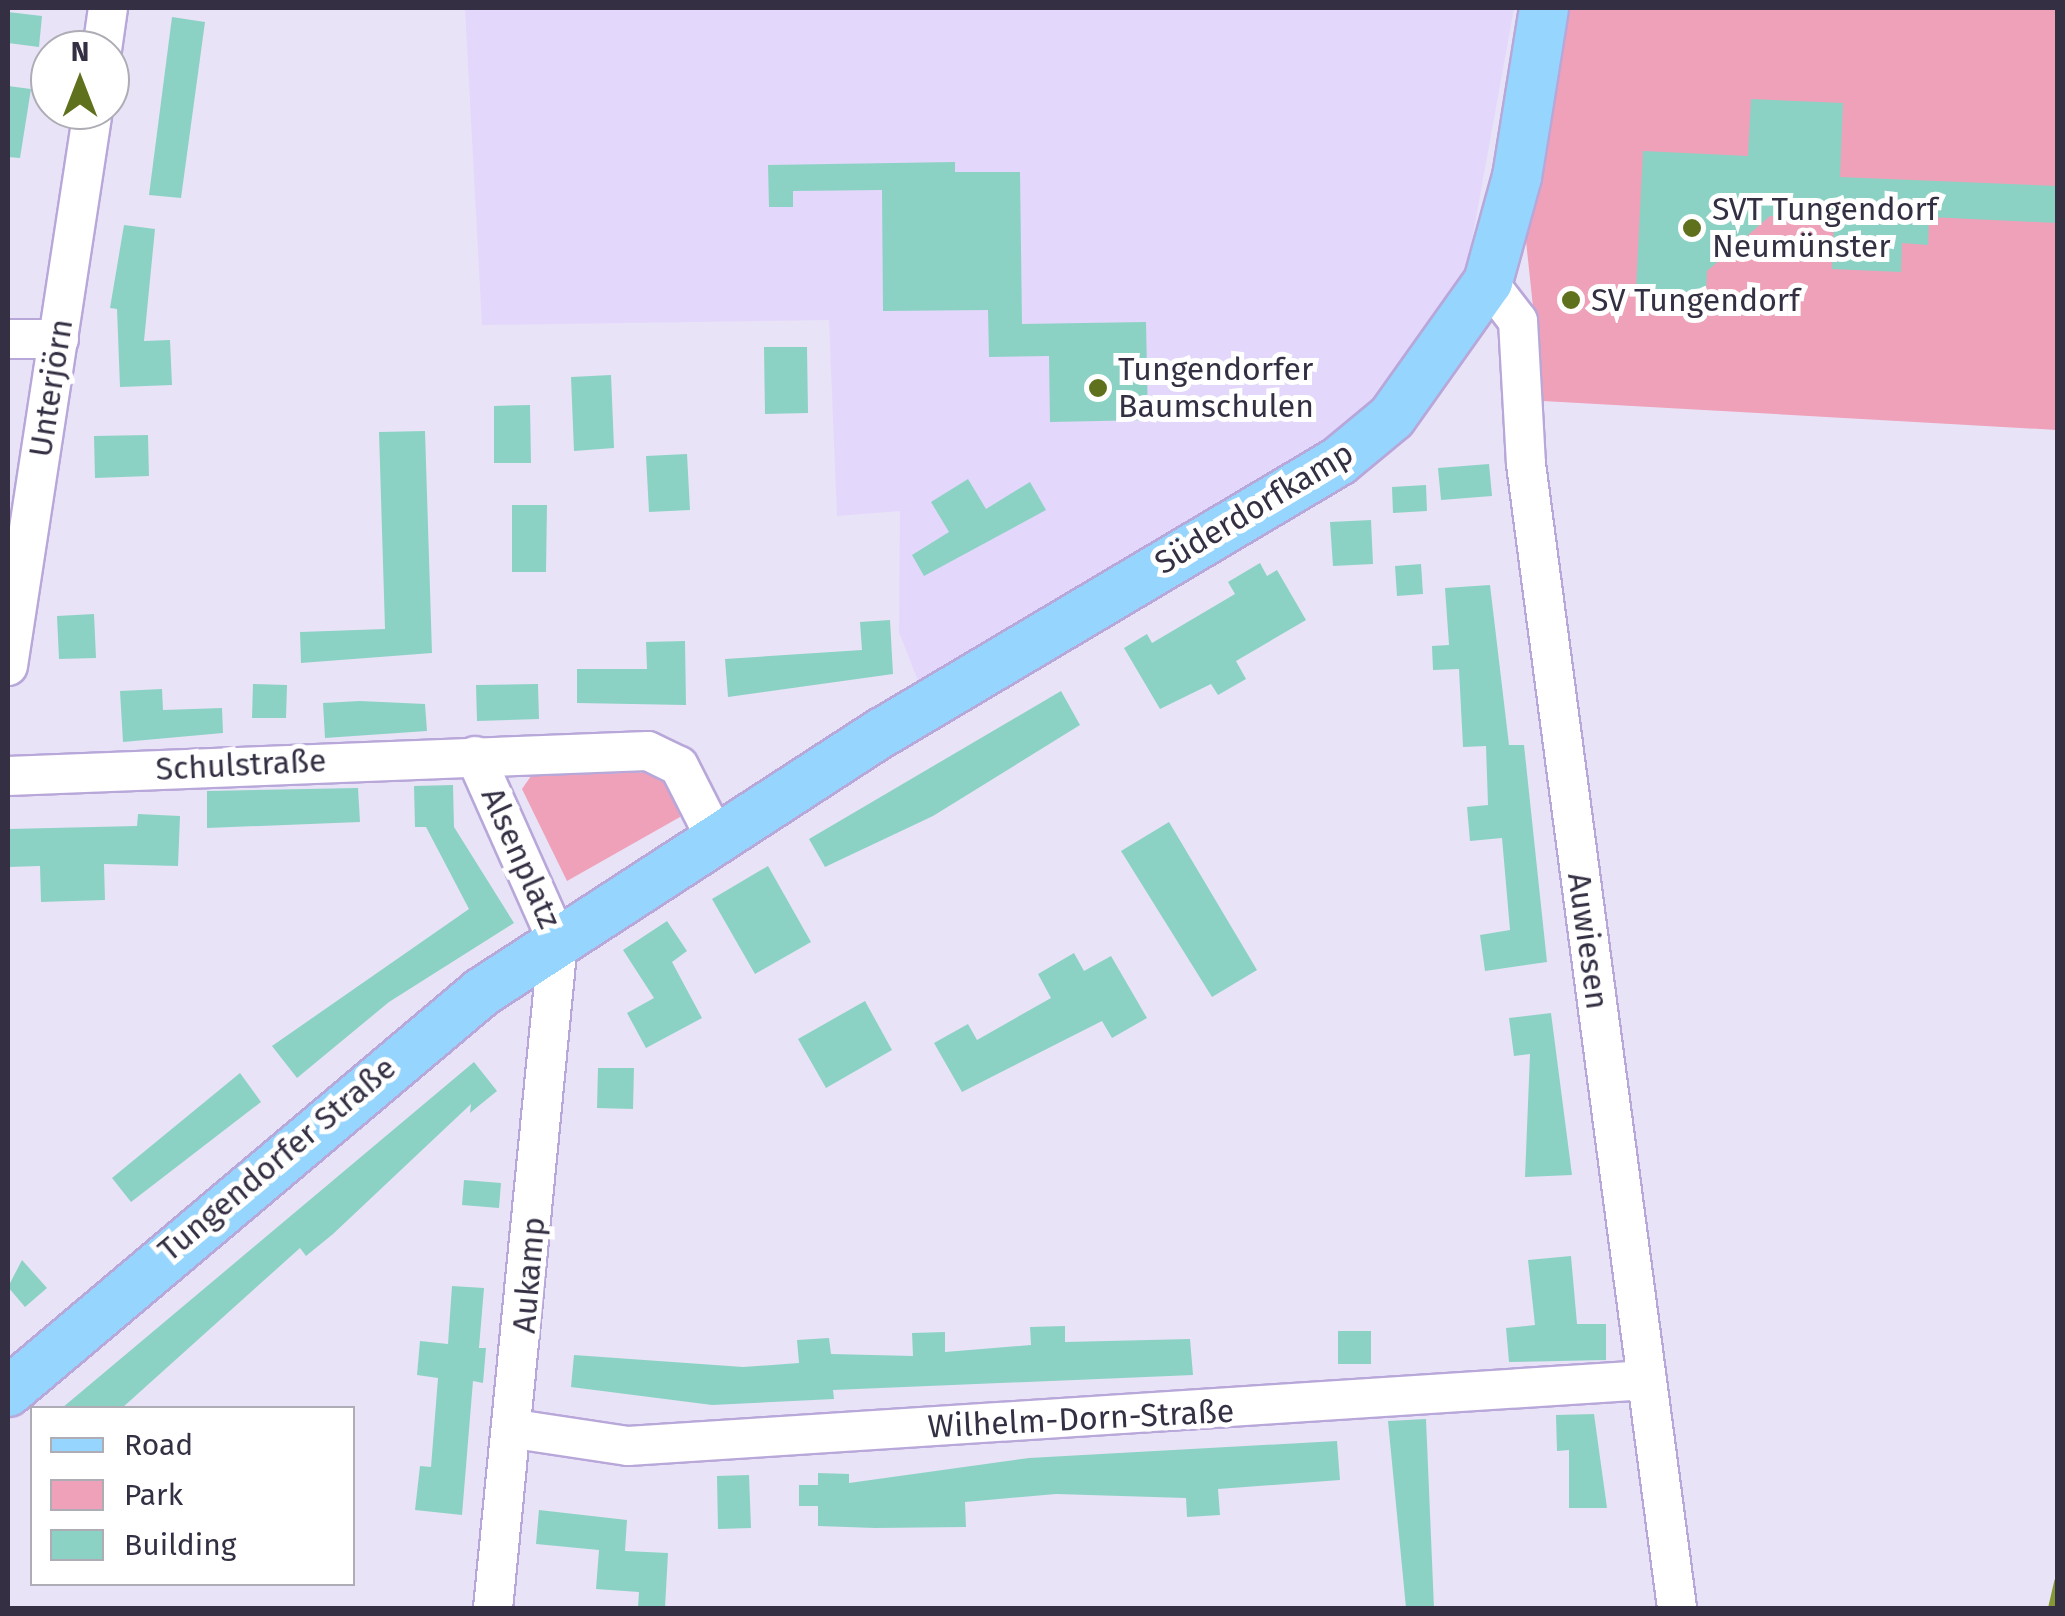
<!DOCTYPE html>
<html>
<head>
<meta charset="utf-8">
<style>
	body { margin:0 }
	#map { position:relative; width:2065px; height:1616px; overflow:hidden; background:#e9e3f8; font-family:"Fira Sans",sans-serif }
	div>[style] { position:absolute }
	.built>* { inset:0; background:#e3d7fb }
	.green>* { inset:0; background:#eea1b8 }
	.stream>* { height:9px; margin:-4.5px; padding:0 4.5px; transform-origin:4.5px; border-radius:4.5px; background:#849936 }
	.building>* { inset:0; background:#8cd2c4 }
	.roads { filter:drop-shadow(2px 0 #b8a7d9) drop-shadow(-2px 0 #b8a7d9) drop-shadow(0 2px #b8a7d9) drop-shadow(0 -2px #b8a7d9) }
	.minor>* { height:38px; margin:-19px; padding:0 19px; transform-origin:19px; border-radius:19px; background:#fff }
	.major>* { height:48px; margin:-24px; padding:0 24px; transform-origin:24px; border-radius:24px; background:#96d5fd }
	.dots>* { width:28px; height:28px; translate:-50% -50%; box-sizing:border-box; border:5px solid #fff; border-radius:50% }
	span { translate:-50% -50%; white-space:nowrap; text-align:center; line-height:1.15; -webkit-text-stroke:10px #fff; paint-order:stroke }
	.poi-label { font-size:32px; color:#352f43 }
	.left { translate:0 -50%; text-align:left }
	.street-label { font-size:32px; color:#352f43 }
	.frame { position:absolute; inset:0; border:10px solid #352f43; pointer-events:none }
	.legend { position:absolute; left:30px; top:1406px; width:325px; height:180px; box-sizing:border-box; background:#fff; border:2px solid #aeacb4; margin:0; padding:12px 18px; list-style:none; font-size:30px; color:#352f43 }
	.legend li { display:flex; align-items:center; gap:20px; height:50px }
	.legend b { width:50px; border:2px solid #aeacb4 }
	.north { position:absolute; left:30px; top:30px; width:100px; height:100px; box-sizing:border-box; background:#fff; border:2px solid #aeacb4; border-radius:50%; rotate:0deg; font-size:28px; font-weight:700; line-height:40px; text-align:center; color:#352f43 }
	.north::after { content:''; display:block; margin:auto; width:35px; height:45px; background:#60711d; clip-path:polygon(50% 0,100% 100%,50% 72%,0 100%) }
</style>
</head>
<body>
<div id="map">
	<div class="built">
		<div style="clip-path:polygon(465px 8px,1514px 8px,1464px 284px,1401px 379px,1340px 434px,920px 686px,899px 632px,900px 511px,837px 516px,829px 320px,482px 325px)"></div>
	</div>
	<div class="green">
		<div style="clip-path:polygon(1558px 8px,2057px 8px,2057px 430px,1543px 401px,1524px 222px)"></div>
		<div style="clip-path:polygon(655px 772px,677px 793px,680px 817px,567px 881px,522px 789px,531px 776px)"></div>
	</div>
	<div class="stream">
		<div style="left:2052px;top:1608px;width:28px;rotate:-77deg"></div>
	</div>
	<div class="building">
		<div style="clip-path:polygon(8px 12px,42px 16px,39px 47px,8px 43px)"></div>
		<div style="clip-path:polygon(172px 17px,205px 22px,181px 198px,149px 195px)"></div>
		<div style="clip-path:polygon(8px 86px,31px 89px,20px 158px,8px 157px)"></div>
		<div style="clip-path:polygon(1751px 99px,1843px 103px,1840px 177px,2058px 186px,2058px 223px,1929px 217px,1928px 245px,1902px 243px,1901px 272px,1832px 269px,1834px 219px,1770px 216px,1707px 271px,1706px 294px,1636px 290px,1643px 151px,1748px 156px)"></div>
		<div style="clip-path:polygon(955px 162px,955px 172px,1020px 172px,1022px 324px,1146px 322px,1148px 420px,1050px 422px,1049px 356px,989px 357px,988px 310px,883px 311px,882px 190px,793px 191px,793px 207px,769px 207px,768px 165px)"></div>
		<div style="clip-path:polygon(124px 225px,155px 229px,144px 341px,170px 340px,172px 385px,120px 387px,117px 309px,110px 308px)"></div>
		<div style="clip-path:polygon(764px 347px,807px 347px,808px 413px,765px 414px)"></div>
		<div style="clip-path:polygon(611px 375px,614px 448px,574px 451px,571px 377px)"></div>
		<div style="clip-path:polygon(530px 405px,531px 463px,494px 463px,494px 406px)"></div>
		<div style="clip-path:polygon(425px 431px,432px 653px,301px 663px,300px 632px,385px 629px,379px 432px)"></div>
		<div style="clip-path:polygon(148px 435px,149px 476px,95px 478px,94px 436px)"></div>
		<div style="clip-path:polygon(687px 454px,690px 510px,649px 512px,646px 456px)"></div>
		<div style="clip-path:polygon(1489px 464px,1492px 496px,1441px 500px,1438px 468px)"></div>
		<div style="clip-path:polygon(968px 479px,986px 509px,1030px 482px,1046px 510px,924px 576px,912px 555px,949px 532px,931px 502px)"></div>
		<div style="clip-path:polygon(1426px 485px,1427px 511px,1393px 513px,1392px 487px)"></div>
		<div style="clip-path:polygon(512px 505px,547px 505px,546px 572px,512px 572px)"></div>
		<div style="clip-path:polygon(1371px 520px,1373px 564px,1333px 566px,1330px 522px)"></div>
		<div style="clip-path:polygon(1260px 563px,1267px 576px,1277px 570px,1306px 620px,1236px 661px,1246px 679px,1218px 695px,1211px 684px,1160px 709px,1124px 648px,1147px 634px,1152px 643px,1235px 594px,1228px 582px)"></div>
		<div style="clip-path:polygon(1421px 564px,1423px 594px,1397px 596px,1395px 566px)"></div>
		<div style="clip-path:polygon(1490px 585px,1509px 745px,1524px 745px,1547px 962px,1485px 971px,1480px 935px,1510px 930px,1502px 838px,1470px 841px,1467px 807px,1488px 805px,1486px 746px,1463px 747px,1459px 669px,1433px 670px,1432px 646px,1449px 645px,1445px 588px)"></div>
		<div style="clip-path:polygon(94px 614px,96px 658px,59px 659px,57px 616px)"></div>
		<div style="clip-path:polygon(890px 620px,893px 674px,728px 697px,725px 659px,862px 650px,860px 622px)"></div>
		<div style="clip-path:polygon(685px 641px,686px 705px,577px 703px,577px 669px,647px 669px,646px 642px)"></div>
		<div style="clip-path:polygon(253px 684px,287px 685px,286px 718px,252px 718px)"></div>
		<div style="clip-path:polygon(538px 684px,539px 719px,477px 721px,476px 685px)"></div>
		<div style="clip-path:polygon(162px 689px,163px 710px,222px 708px,223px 733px,123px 742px,120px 691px)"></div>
		<div style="clip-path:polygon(1061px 691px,1080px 725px,933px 816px,825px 867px,809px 839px)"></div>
		<div style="clip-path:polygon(360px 701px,425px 704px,427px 731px,325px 738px,323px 703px)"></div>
		<div style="clip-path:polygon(453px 785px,454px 827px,514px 923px,389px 1002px,297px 1078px,272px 1046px,469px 909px,426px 827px,415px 827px,414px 786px)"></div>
		<div style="clip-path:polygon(358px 788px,360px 822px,207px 828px,207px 791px)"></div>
		<div style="clip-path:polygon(138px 814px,180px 816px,178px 866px,104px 864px,105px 900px,41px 902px,40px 866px,8px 867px,8px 829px,137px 826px)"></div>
		<div style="clip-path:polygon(1169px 822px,1257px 970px,1212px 997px,1121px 851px)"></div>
		<div style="clip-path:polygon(768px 866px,811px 942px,755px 974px,712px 899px)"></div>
		<div style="clip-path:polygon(667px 921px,687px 951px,672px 962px,702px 1018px,646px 1048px,627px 1013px,654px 998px,623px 950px)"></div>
		<div style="clip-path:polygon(1074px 953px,1084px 971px,1111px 956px,1147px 1018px,1112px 1038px,1102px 1021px,962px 1092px,934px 1043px,968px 1024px,977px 1040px,1051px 998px,1038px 974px)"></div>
		<div style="clip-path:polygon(865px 1001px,892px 1050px,826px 1088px,798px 1039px)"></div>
		<div style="clip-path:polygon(1551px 1013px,1572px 1175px,1525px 1177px,1530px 1054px,1514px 1056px,1509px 1018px)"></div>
		<div style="clip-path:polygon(474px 1062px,497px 1091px,470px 1113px,471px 1104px,333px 1234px,306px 1256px,300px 1248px,122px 1408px,62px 1408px)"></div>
		<div style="clip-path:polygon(598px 1068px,634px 1068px,633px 1109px,597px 1108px)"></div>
		<div style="clip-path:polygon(240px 1073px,261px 1102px,131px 1202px,112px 1178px)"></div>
		<div style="clip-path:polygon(464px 1180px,501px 1183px,499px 1208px,462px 1205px)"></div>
		<div style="clip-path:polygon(1571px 1256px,1577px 1324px,1606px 1324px,1606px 1360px,1509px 1362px,1506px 1328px,1535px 1325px,1528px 1260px)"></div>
		<div style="clip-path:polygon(22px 1260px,47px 1288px,25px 1307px,8px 1287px)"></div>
		<div style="clip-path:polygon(452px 1286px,484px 1288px,479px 1348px,486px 1348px,483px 1383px,473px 1381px,462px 1515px,415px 1510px,420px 1466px,431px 1467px,438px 1378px,417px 1375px,420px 1341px,448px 1344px)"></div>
		<div style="clip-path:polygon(1065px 1326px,1065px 1342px,1190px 1339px,1193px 1375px,833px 1390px,834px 1399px,712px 1405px,571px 1387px,574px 1355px,743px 1367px,799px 1363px,797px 1340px,829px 1338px,831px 1354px,913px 1356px,912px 1333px,945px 1332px,945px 1352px,1031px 1345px,1030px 1327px)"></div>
		<div style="clip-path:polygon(1338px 1331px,1371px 1331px,1371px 1364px,1338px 1364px)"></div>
		<div style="clip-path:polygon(1594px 1414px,1607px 1508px,1569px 1508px,1569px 1450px,1557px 1451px,1556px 1415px)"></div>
		<div style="clip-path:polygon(1426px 1419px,1434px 1608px,1406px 1608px,1388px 1421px)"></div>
		<div style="clip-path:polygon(1337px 1441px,1340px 1480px,1218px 1489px,1220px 1515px,1187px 1517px,1186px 1498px,1056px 1494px,965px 1502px,966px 1527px,875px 1528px,818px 1526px,818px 1506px,799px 1506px,799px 1485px,818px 1485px,818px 1473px,849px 1474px,849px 1483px,1029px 1458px)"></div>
		<div style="clip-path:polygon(749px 1475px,751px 1528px,718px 1529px,717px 1476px)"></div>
		<div style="clip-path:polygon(539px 1510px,627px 1520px,625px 1551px,668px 1553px,665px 1608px,638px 1608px,639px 1592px,596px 1589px,599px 1550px,536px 1544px)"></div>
	</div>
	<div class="roads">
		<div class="minor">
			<div style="left:102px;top:50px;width:42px;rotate:-81.9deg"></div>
			<div style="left:1488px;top:282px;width:49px;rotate:52.4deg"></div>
			<div style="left:1518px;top:321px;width:143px;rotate:86.8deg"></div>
			<div style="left:1526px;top:464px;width:1154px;rotate:82.48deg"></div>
			<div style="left:8px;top:339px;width:51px"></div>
			<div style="left:8px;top:666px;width:562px;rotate:-81.31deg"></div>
			<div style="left:475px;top:756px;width:204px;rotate:66deg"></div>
			<div style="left:558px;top:942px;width:669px;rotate:95.57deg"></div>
			<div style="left:8px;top:776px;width:640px;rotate:-2.24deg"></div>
			<div style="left:648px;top:751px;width:34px;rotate:26deg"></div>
			<div style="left:679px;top:766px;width:80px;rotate:63.1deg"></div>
			<div style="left:515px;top:1429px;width:114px;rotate:8.6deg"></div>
			<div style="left:628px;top:1446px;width:1021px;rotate:-3.71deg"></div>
		</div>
		<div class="major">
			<div style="left:8px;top:1392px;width:620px;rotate:-40.16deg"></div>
			<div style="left:482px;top:992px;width:478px;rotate:-33deg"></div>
			<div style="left:883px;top:732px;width:530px;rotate:-30.72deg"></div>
			<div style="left:1339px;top:461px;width:69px;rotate:-39.7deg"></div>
			<div style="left:1392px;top:417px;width:166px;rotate:-54.6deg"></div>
			<div style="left:1488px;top:282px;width:109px;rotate:-74.6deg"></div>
			<div style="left:1517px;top:177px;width:171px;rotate:-80.9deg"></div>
		</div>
	</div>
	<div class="dots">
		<div style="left:1692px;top:228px;background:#60711d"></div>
		<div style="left:1571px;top:300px;background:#60711d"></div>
		<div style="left:1098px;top:388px;background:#60711d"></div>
	</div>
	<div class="poi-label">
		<span class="left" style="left:1712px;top:228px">SVT Tungendorf<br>Neumünster</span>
		<span class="left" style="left:1591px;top:300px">SV Tungendorf</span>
		<span class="left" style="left:1118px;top:388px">Tungendorfer<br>Baumschulen</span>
	</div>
	<div class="street-label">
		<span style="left:51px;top:388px;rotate:-81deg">Unterjörn</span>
		<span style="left:1254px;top:508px;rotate:-31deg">Süderdorfkamp</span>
		<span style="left:241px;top:765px;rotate:-3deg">Schulstraße</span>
		<span style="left:521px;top:858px;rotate:66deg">Alsenplatz</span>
		<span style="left:1588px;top:941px;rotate:82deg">Auwiesen</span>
		<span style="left:277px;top:1159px;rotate:-40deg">Tungendorfer Straße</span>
		<span style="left:529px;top:1275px;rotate:-85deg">Aukamp</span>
		<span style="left:1081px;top:1419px;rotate:-3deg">Wilhelm-Dorn-Straße</span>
	</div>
	<div class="frame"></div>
	<ul class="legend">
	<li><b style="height:12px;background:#96d5fd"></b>Road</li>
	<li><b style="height:28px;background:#eea1b8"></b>Park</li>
	<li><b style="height:28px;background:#8cd2c4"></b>Building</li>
	</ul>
	<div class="north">N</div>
</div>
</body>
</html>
